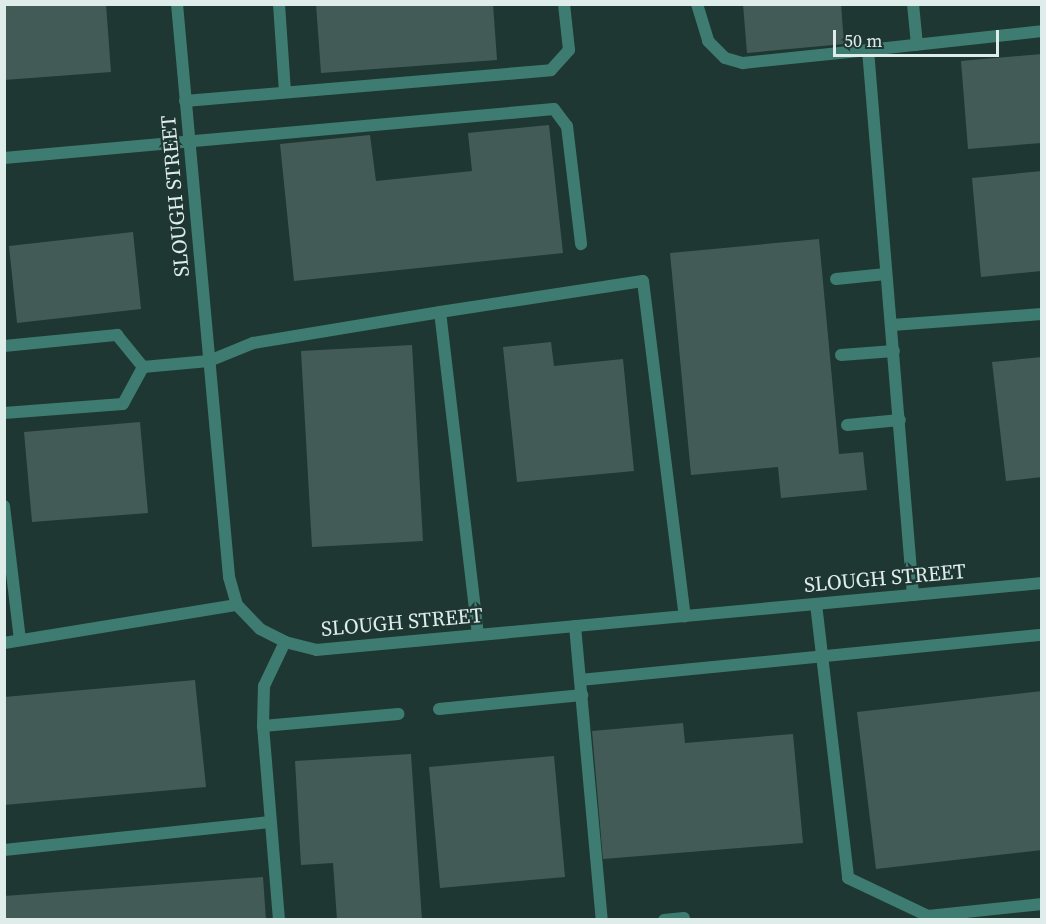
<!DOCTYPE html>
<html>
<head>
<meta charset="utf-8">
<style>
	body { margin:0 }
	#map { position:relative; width:1046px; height:924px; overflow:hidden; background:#1f3733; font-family:"Source Serif 4",serif }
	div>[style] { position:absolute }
	.building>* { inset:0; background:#435b57 }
	.service>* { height:12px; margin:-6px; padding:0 6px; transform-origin:6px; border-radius:6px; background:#3e7c72 }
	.minor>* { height:12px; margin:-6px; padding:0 6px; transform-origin:6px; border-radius:6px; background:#3e7c72 }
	span { translate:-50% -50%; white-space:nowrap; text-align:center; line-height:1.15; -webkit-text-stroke:4.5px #1f3733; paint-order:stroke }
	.street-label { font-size:21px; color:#dfedea }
	.frame { position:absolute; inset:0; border:6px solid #dfedea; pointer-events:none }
	.scale { position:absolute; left:833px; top:30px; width:166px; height:27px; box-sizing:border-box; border:3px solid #dfedea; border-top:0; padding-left:8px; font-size:18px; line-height:21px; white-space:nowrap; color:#dfedea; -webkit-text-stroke:4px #1f3733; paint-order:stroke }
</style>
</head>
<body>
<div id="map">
	<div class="building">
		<div style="clip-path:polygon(4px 4px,106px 4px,111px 72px,4px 80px)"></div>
		<div style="clip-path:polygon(316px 4px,493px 4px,497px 60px,321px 73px)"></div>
		<div style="clip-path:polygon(743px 4px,841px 4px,844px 44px,747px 53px)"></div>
		<div style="clip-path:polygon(1042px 54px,1042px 143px,968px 149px,961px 61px)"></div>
		<div style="clip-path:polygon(549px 125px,563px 253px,294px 281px,280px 144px,370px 135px,376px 181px,472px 171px,468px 133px)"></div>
		<div style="clip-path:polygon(1042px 171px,1042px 271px,981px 277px,972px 178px)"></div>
		<div style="clip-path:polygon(133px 232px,141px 309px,17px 323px,9px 246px)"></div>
		<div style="clip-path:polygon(819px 239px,839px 454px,863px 452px,867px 490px,781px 498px,778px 467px,691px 475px,670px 253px)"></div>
		<div style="clip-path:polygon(551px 342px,554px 366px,623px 359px,634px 471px,517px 482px,503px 347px)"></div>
		<div style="clip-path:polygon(412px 345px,423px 541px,312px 547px,301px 351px)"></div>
		<div style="clip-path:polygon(1042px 357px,1042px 477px,1006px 481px,992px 362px)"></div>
		<div style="clip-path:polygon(140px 422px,148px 513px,32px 522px,24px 432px)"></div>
		<div style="clip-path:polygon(195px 680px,206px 787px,4px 805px,4px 697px)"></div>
		<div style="clip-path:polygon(1042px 691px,1042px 850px,876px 869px,857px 712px)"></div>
		<div style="clip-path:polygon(683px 723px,685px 743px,793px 734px,803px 843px,603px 859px,592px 731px)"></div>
		<div style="clip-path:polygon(411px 754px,422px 920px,337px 920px,333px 863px,301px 865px,295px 761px)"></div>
		<div style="clip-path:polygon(554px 756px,565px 877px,440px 888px,429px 767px)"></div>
		<div style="clip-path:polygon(263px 877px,266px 920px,4px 920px,4px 896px)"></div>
	</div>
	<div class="service">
		<div style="left:279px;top:4px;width:88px;rotate:86.1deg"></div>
		<div style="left:697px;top:4px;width:39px;rotate:73deg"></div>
		<div style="left:708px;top:41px;width:24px;rotate:45deg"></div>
		<div style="left:725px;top:58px;width:19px;rotate:16deg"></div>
		<div style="left:743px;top:63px;width:126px;rotate:-5.9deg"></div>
		<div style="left:913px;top:4px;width:41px;rotate:84.4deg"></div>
		<div style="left:185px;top:101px;width:367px;rotate:-4.8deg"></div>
		<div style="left:551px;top:70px;width:27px;rotate:-48deg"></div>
		<div style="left:569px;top:50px;width:46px;rotate:-96.2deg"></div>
		<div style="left:4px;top:158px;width:552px;rotate:-5.09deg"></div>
		<div style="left:554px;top:109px;width:21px;rotate:53deg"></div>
		<div style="left:567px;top:126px;width:119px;rotate:83.2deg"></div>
		<div style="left:836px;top:279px;width:50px;rotate:-5.7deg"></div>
		<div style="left:892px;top:325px;width:150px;rotate:-4.2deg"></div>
		<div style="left:4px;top:346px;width:114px;rotate:-5.6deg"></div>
		<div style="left:117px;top:335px;width:41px;rotate:50.9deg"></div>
		<div style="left:841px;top:355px;width:53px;rotate:-4.3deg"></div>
		<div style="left:4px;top:413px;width:119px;rotate:-4.3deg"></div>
		<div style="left:123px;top:404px;width:42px;rotate:-61.6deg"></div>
		<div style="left:143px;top:367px;width:66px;rotate:-5.2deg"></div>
		<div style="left:209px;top:361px;width:48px;rotate:-22.2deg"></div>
		<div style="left:253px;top:343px;width:190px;rotate:-9.4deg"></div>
		<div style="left:847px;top:425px;width:53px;rotate:-5.4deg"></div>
		<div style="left:4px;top:506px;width:135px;rotate:83.2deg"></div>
		<div style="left:913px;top:595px;width:547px;rotate:-94.72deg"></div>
		<div style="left:868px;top:50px;width:175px;rotate:-6.2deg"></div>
		<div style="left:816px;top:604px;width:276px;rotate:83.3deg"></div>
		<div style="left:848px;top:878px;width:89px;rotate:25.4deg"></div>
		<div style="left:928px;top:916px;width:115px;rotate:-6deg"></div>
		<div style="left:575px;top:626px;width:295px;rotate:84.8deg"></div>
		<div style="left:478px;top:635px;width:325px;rotate:-96.7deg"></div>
		<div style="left:440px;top:312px;width:205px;rotate:-8.7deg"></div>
		<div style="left:643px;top:281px;width:338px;rotate:82.9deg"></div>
		<div style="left:4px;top:643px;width:236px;rotate:-9.3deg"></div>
		<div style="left:580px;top:680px;width:464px;rotate:-5.6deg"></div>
		<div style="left:439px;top:709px;width:144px;rotate:-5.6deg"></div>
		<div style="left:263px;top:726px;width:136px;rotate:-5.1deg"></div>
		<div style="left:4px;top:850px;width:267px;rotate:-6deg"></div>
		<div style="left:279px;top:920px;width:195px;rotate:-94.7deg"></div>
		<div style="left:263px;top:726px;width:40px;rotate:-88.6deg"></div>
		<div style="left:264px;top:686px;width:49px;rotate:-64.5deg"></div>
		<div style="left:664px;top:920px;width:20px;rotate:-6deg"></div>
	</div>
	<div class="minor">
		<div style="left:177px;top:4px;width:575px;rotate:84.81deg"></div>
		<div style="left:229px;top:577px;width:29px;rotate:74deg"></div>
		<div style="left:237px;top:605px;width:33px;rotate:46deg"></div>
		<div style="left:260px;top:629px;width:28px;rotate:27deg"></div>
		<div style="left:285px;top:642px;width:32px;rotate:14deg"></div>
		<div style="left:316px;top:650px;width:729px;rotate:-5.27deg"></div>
	</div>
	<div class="street-label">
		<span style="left:175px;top:196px;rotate:-95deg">SLOUGH STREET</span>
		<span style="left:885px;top:578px;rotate:-5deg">SLOUGH STREET</span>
		<span style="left:402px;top:622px;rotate:-5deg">SLOUGH STREET</span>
	</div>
	<div class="frame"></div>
	<div class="scale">50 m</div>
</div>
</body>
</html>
